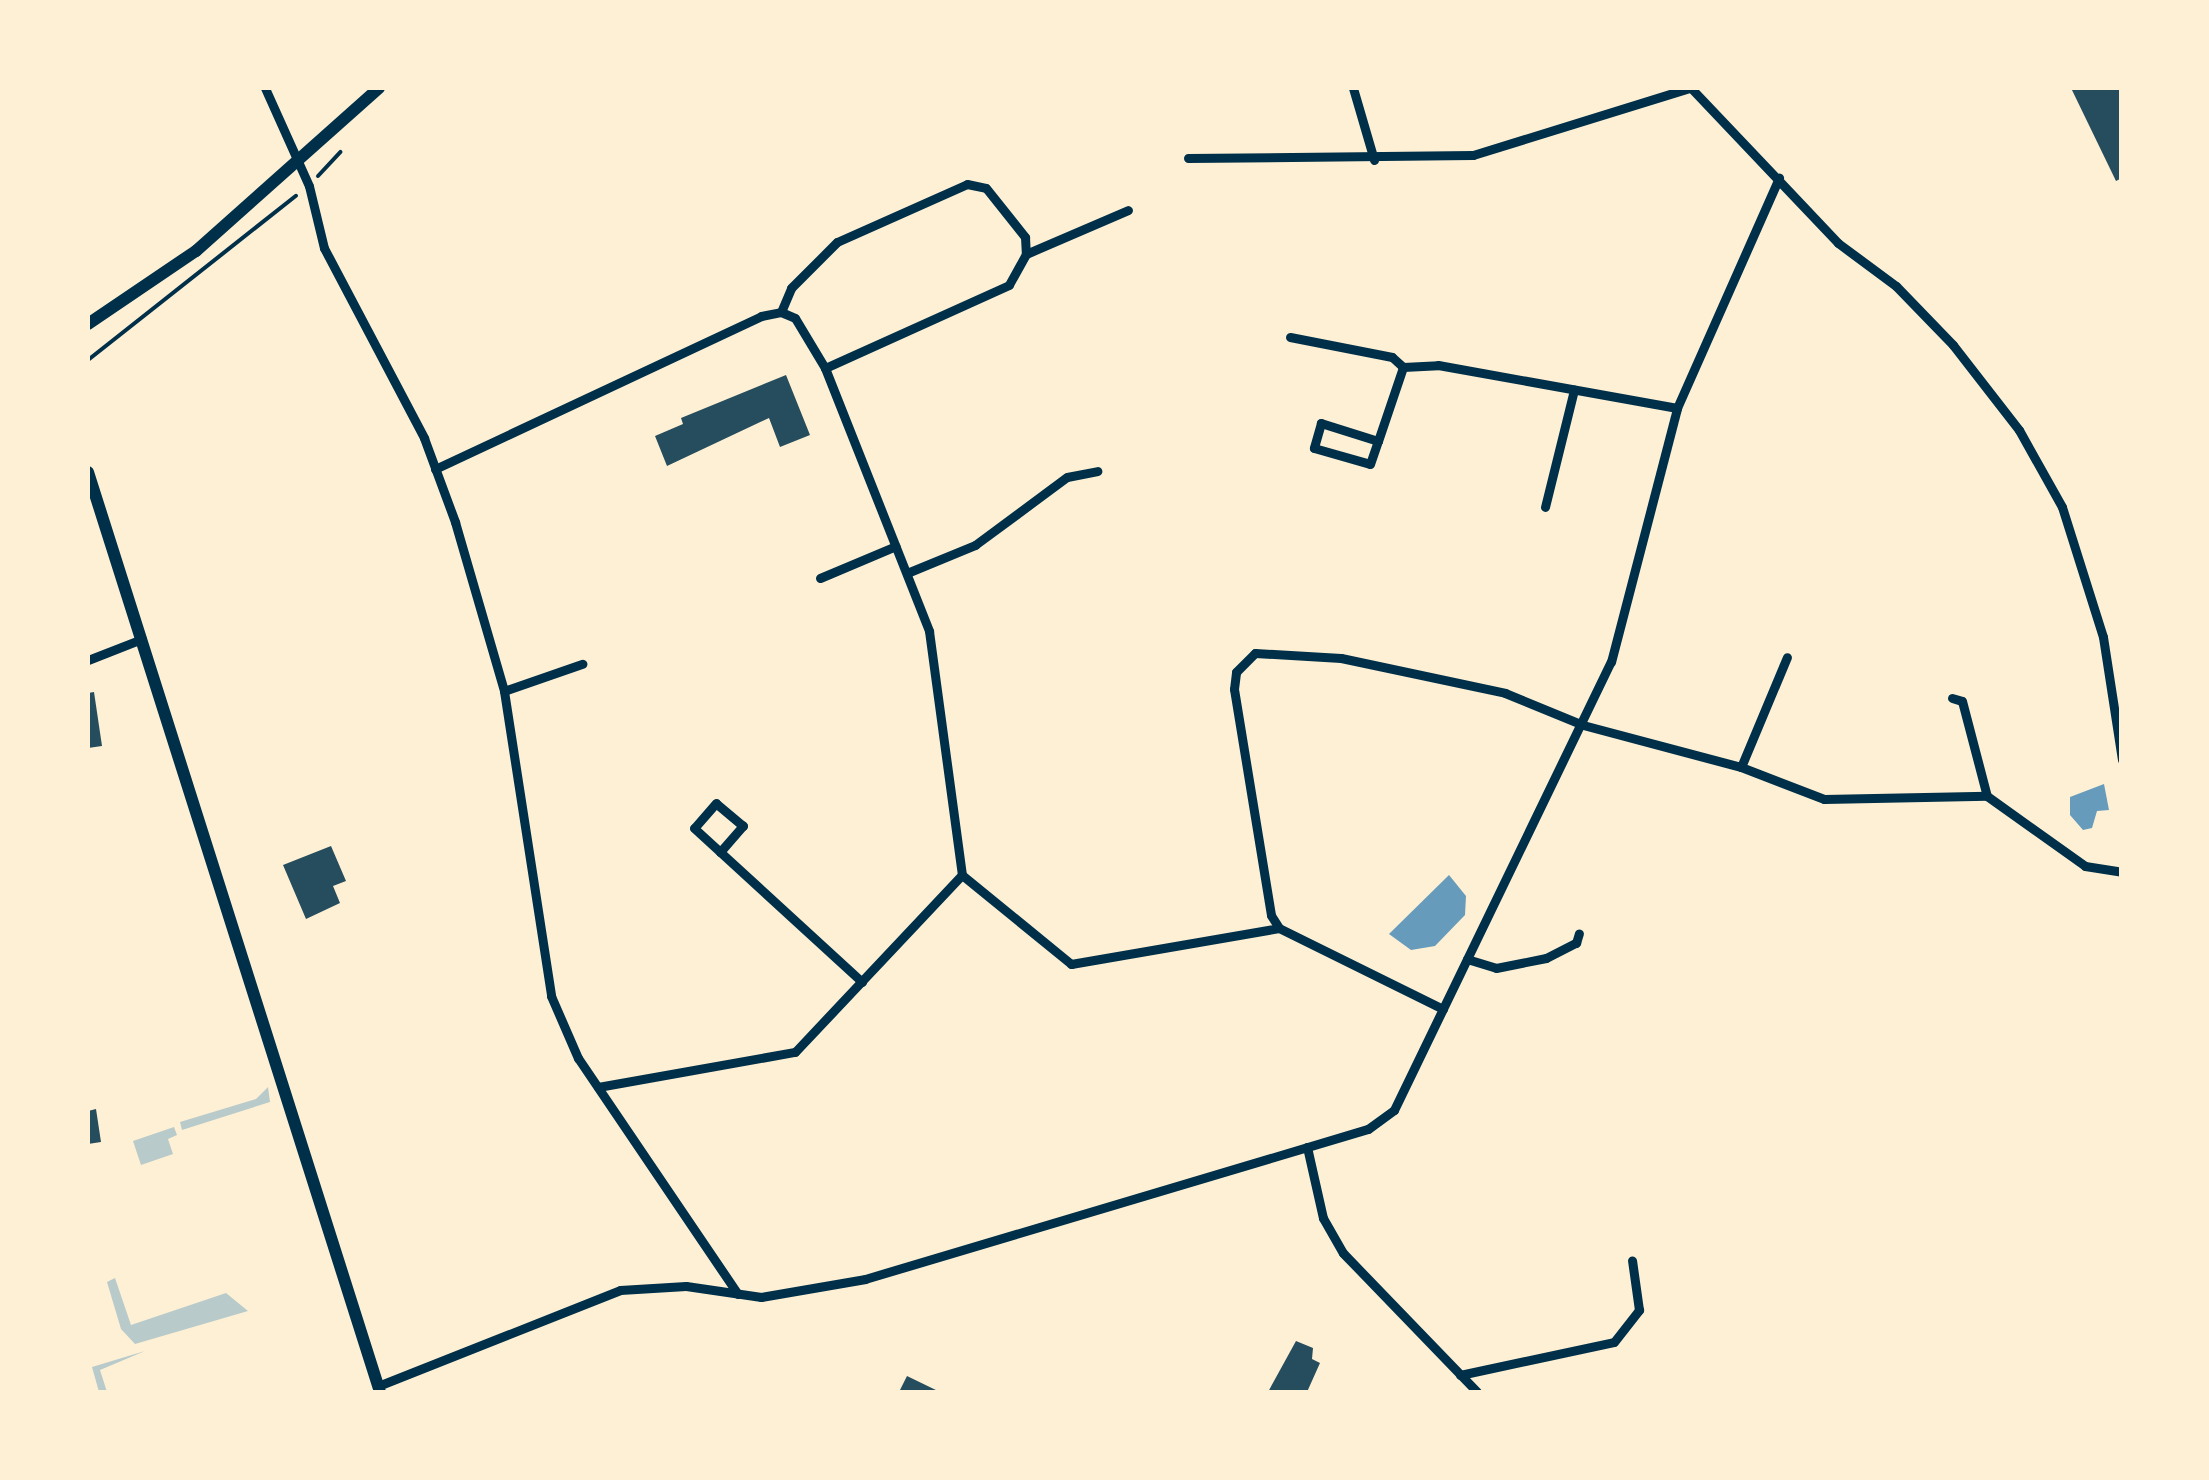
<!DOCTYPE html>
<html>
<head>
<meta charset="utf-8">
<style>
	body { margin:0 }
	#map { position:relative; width:2209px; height:1480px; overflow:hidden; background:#fdf0d5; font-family:Karla,sans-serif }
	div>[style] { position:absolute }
	.green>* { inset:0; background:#b9caca }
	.water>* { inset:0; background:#669bbc }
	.building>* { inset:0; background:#264d5e }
	.path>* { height:4px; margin:-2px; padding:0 2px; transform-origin:2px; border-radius:2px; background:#003049 }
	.minor>* { height:9px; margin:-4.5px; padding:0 4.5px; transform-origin:4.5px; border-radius:4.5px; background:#003049 }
	.secondary>* { height:12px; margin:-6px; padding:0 6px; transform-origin:6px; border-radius:6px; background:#003049 }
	span { translate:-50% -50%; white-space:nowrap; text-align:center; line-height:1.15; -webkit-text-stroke:8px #fdf0d5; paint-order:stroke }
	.frame { position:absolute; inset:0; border:90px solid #fdf0d5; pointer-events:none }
</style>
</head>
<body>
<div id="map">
	<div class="green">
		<div style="clip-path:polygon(268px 1087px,270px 1102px,182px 1130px,180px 1122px,256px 1099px)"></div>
		<div style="clip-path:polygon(174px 1127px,177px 1135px,168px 1139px,173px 1154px,141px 1165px,133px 1141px)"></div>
		<div style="clip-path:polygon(115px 1278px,131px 1325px,226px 1293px,248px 1311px,135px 1344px,121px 1329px,107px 1282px)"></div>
		<div style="clip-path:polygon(145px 1351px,100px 1370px,107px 1392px,99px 1392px,92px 1367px)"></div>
	</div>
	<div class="water">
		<div style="clip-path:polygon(2104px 784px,2109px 810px,2097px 811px,2092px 828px,2083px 830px,2070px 815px,2070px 797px)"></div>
		<div style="clip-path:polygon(1449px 875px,1466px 896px,1465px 915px,1435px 946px,1411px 950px,1389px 934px)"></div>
	</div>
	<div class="building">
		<div style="clip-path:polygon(2071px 88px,2122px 88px,2122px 178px,2116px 181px)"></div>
		<div style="clip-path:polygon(786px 375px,810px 435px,780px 447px,769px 418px,667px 466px,655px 436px,683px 424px,681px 418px)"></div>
		<div style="clip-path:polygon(94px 692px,102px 746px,88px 748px,88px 693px)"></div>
		<div style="clip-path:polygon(331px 846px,346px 881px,333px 886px,340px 903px,306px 919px,283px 865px)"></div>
		<div style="clip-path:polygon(96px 1109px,101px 1142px,88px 1144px,88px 1111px)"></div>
		<div style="clip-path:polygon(1296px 1341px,1313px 1348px,1312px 1359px,1320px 1363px,1307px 1392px,1268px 1392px)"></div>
		<div style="clip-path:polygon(907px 1376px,940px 1392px,899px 1392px)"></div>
	</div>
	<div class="path">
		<div style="left:318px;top:176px;width:33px;rotate:-47deg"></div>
		<div style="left:88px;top:360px;width:265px;rotate:-38.3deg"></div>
	</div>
	<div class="minor">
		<div style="left:265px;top:88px;width:107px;rotate:65.8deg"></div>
		<div style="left:309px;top:186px;width:64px;rotate:76.4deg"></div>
		<div style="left:324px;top:248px;width:215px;rotate:62.2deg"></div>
		<div style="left:424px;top:438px;width:90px;rotate:69.7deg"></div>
		<div style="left:455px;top:522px;width:176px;rotate:73.8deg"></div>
		<div style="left:504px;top:691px;width:309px;rotate:81.2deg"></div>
		<div style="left:551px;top:996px;width:68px;rotate:66.5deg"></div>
		<div style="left:578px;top:1058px;width:285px;rotate:55.9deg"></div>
		<div style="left:1353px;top:88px;width:75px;rotate:73.7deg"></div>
		<div style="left:1691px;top:88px;width:214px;rotate:46.5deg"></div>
		<div style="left:1838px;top:243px;width:72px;rotate:36.6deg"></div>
		<div style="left:1896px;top:286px;width:82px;rotate:46deg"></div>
		<div style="left:1953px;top:345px;width:108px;rotate:52.2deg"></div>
		<div style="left:2019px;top:430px;width:88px;rotate:60.8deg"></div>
		<div style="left:2062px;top:507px;width:136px;rotate:72.5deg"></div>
		<div style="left:2103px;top:637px;width:124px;rotate:81.2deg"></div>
		<div style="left:1188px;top:158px;width:285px;rotate:-0.6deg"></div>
		<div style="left:1473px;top:155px;width:226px;rotate:-17.2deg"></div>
		<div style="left:1026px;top:254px;width:111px;rotate:-23.3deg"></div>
		<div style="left:781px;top:312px;width:26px;rotate:-67deg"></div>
		<div style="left:791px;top:288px;width:65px;rotate:-45deg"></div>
		<div style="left:837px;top:242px;width:142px;rotate:-24deg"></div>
		<div style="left:967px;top:184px;width:19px;rotate:12deg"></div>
		<div style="left:986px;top:188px;width:63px;rotate:51.5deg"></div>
		<div style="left:1025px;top:237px;width:17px;rotate:87deg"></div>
		<div style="left:1026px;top:254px;width:35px;rotate:119deg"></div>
		<div style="left:1009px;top:285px;width:202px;rotate:155.7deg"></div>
		<div style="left:1290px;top:337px;width:104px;rotate:11.1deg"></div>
		<div style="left:1392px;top:357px;width:15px;rotate:42deg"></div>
		<div style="left:1378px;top:441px;width:60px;rotate:-162.5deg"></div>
		<div style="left:1321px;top:423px;width:26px;rotate:106deg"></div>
		<div style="left:1314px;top:448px;width:58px;rotate:15.9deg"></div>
		<div style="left:1370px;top:464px;width:24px;rotate:-71deg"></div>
		<div style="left:1378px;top:441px;width:78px;rotate:-71.3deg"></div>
		<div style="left:1403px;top:367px;width:35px;rotate:-3deg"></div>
		<div style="left:1438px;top:365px;width:243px;rotate:10.2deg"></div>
		<div style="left:435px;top:469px;width:360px;rotate:-25.1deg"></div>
		<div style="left:761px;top:316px;width:20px;rotate:-11deg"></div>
		<div style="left:781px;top:312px;width:15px;rotate:23deg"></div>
		<div style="left:795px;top:318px;width:58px;rotate:59deg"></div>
		<div style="left:825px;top:368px;width:283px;rotate:68.4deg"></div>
		<div style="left:929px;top:631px;width:246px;rotate:82.3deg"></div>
		<div style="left:1545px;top:507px;width:121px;rotate:-76.1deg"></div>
		<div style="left:907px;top:573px;width:74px;rotate:-22.4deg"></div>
		<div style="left:975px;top:545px;width:114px;rotate:-36.5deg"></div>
		<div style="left:1067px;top:477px;width:31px;rotate:-11deg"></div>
		<div style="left:820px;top:578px;width:82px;rotate:-22.8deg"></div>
		<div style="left:88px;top:660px;width:58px;rotate:-21.3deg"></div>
		<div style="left:504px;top:691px;width:83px;rotate:-19.1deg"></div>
		<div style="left:1952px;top:698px;width:10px;rotate:17deg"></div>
		<div style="left:1962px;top:701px;width:98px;rotate:75.3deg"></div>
		<div style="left:1741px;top:767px;width:119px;rotate:-67.3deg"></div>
		<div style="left:720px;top:852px;width:35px;rotate:-49deg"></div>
		<div style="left:743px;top:826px;width:35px;rotate:-140deg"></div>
		<div style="left:716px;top:803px;width:33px;rotate:131deg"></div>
		<div style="left:694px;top:828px;width:228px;rotate:42.5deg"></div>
		<div style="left:1467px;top:959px;width:30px;rotate:17deg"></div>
		<div style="left:1496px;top:968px;width:51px;rotate:-11.3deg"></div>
		<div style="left:1546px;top:958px;width:34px;rotate:-27deg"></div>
		<div style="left:1576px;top:943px;width:10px;rotate:-73deg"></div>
		<div style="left:1443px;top:1009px;width:183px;rotate:-153.7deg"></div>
		<div style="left:1279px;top:928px;width:15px;rotate:-122deg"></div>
		<div style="left:1271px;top:915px;width:229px;rotate:-99.3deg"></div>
		<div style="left:1234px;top:689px;width:17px;rotate:-83deg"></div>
		<div style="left:1236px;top:672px;width:27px;rotate:-45deg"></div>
		<div style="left:1255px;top:653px;width:86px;rotate:3.3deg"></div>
		<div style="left:1341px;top:658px;width:168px;rotate:12deg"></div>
		<div style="left:1505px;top:693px;width:84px;rotate:22.3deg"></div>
		<div style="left:1583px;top:725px;width:163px;rotate:14.9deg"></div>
		<div style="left:1741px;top:767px;width:89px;rotate:21.1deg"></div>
		<div style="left:1824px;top:799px;width:163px;rotate:-1.1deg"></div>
		<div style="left:1987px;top:796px;width:120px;rotate:35.5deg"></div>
		<div style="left:2085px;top:866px;width:37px;rotate:9deg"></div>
		<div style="left:598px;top:1087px;width:200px;rotate:-10.1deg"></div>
		<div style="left:795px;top:1052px;width:243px;rotate:-46.7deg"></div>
		<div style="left:962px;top:875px;width:141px;rotate:39.2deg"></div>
		<div style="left:1071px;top:964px;width:211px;rotate:-9.8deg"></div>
		<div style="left:1307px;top:1147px;width:73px;rotate:77.3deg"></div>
		<div style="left:1323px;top:1218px;width:40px;rotate:60.3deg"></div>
		<div style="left:1343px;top:1253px;width:193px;rotate:46deg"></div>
		<div style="left:1460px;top:1375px;width:157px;rotate:-12.1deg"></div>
		<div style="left:1614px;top:1342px;width:41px;rotate:-52deg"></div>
		<div style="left:1639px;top:1310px;width:50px;rotate:-98deg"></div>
		<div style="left:378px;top:1386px;width:260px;rotate:-21.6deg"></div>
		<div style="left:620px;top:1290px;width:66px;rotate:-3.5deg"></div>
		<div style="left:686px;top:1286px;width:76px;rotate:8.3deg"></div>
		<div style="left:761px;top:1297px;width:106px;rotate:-9.8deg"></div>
		<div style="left:865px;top:1279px;width:525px;rotate:-16.61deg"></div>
		<div style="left:1368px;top:1129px;width:32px;rotate:-36deg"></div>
		<div style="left:1394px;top:1110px;width:498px;rotate:-64.2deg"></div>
		<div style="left:1611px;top:662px;width:262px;rotate:-75.4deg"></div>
		<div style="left:1677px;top:408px;width:252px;rotate:-66.1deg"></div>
	</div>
	<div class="secondary">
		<div style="left:88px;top:324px;width:130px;rotate:-34.1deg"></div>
		<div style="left:196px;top:251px;width:245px;rotate:-41.7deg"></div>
		<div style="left:88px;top:472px;width:965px;rotate:72.39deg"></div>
	</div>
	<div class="frame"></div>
</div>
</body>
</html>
